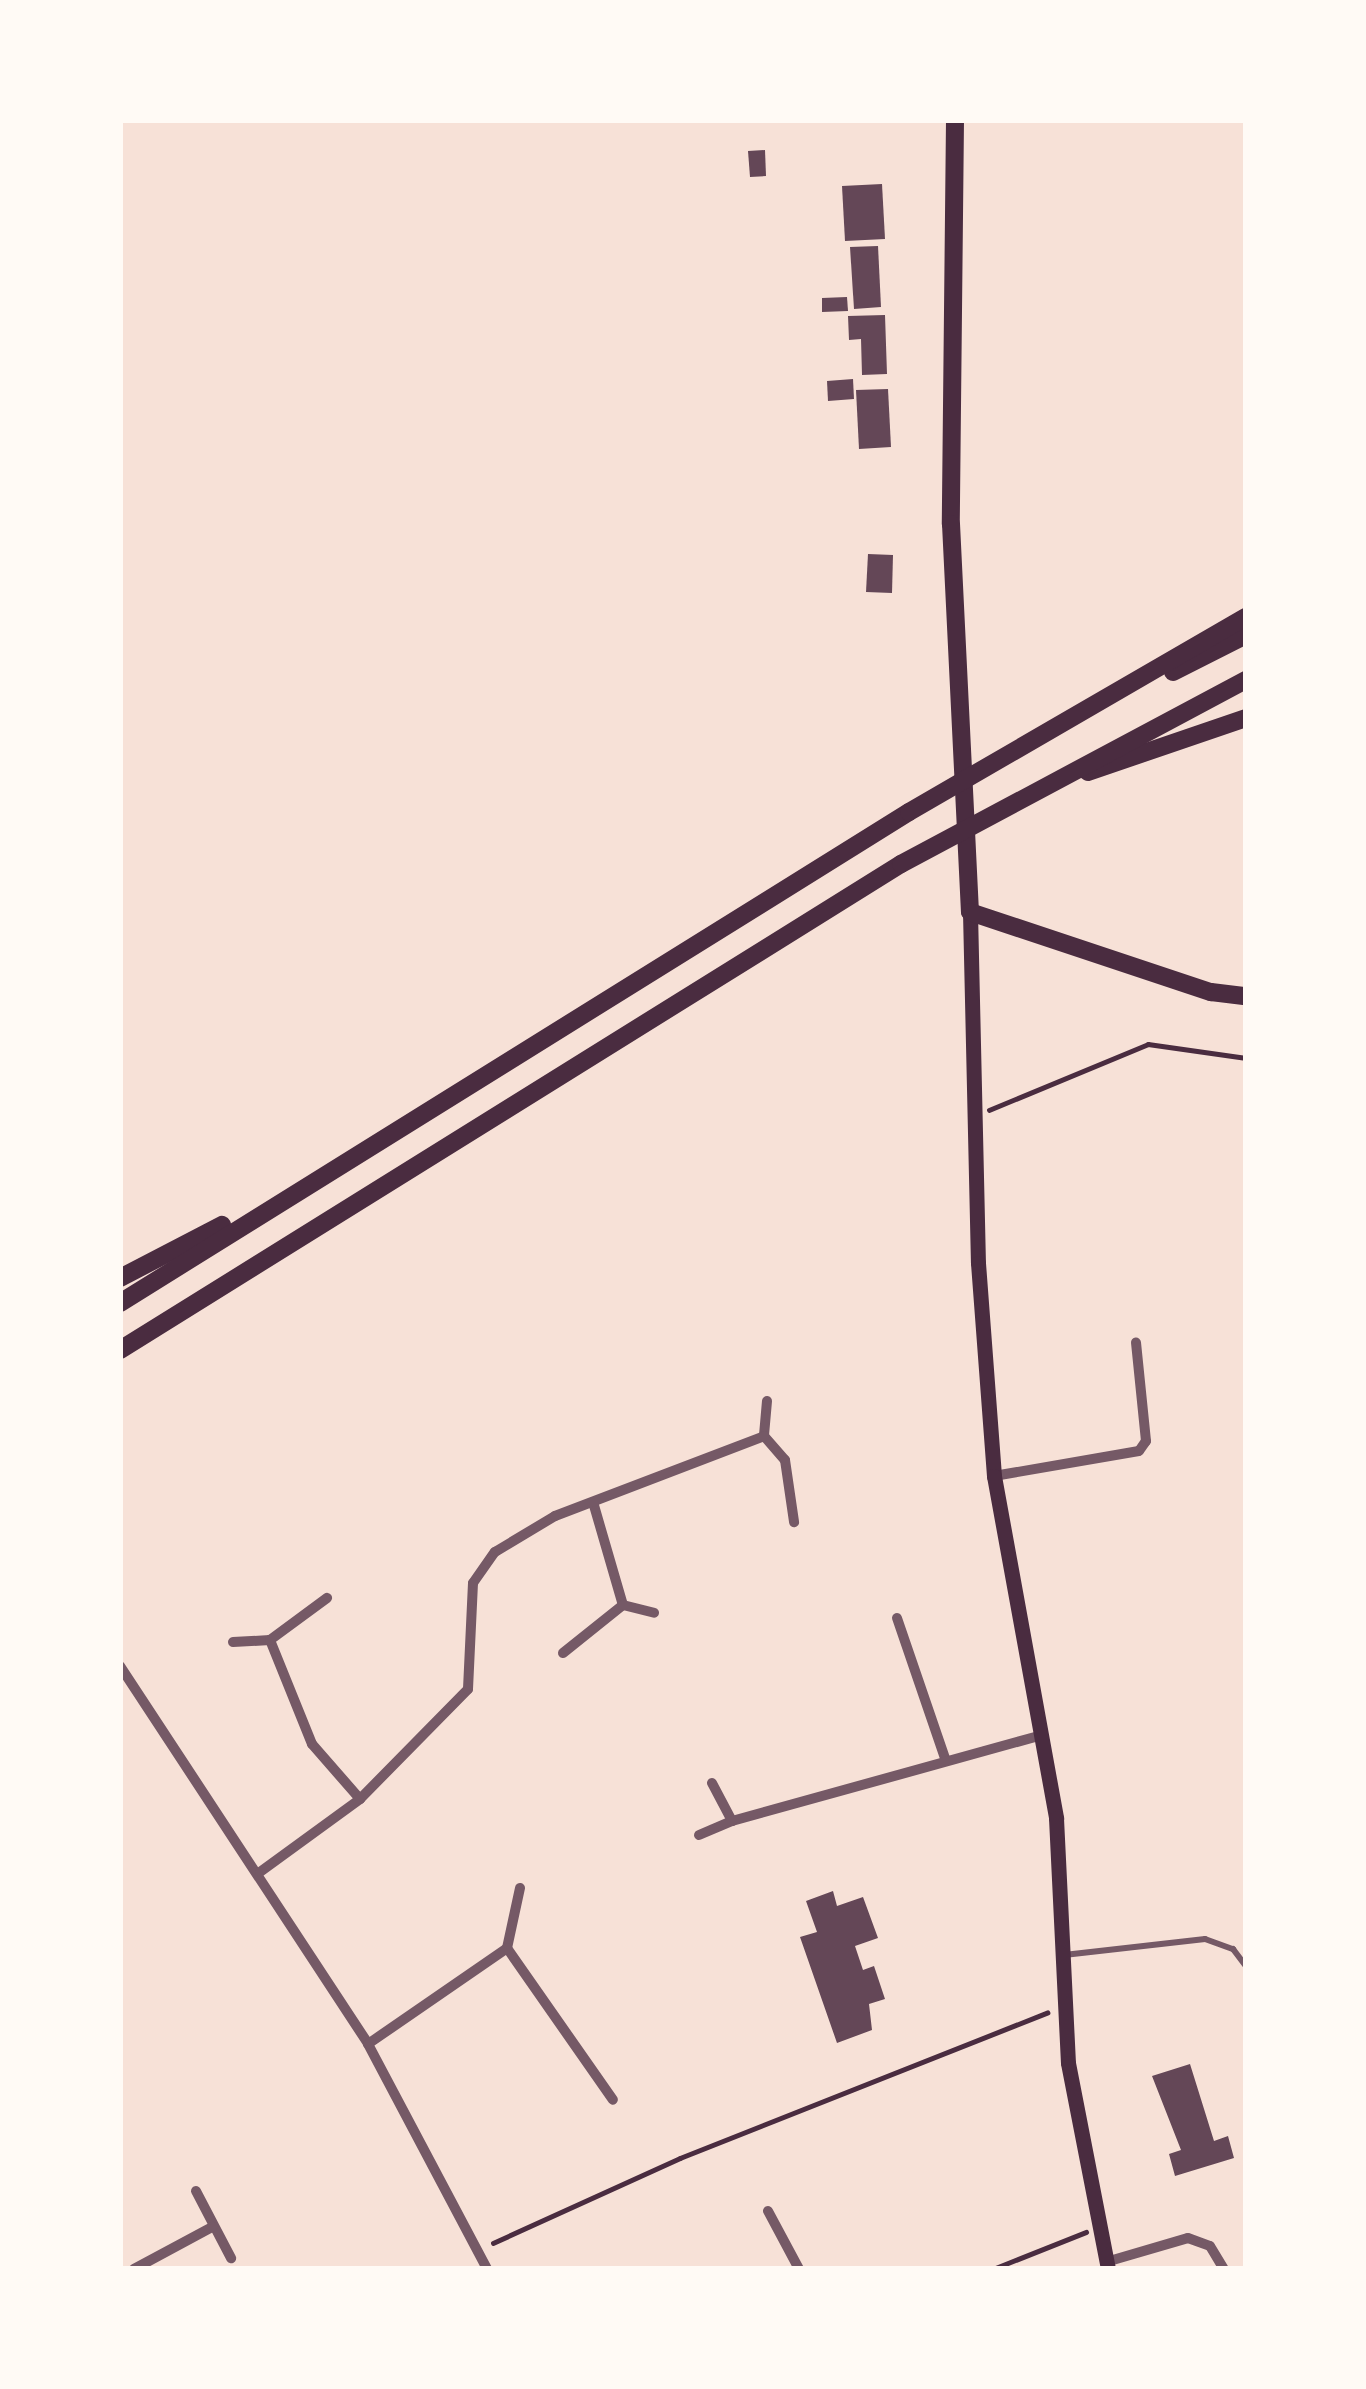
<!DOCTYPE html>
<html>
<head>
<meta charset="utf-8">
<style>
	body { margin:0 }
	#map { position:relative; width:1366px; height:2389px; overflow:hidden; background:#f7e1d7; font-family:"Zilla Slab",serif }
	div>[style] { position:absolute }
	.building>* { inset:0; background:#644757 }
	.path>* { height:4.5px; margin:-2.25px; padding:0 2.25px; transform-origin:2.25px; border-radius:2.25px; background:#4a2c40 }
	.service>* { height:6px; margin:-3px; padding:0 3px; transform-origin:3px; border-radius:3px; background:#755966 }
	.minor>* { height:10px; margin:-5px; padding:0 5px; transform-origin:5px; border-radius:5px; background:#755966 }
	.secondary>* { height:15px; margin:-7.5px; padding:0 7.5px; transform-origin:7.5px; border-radius:7.5px; background:#4a2c40 }
	.primary>* { height:18px; margin:-9px; padding:0 9px; transform-origin:9px; border-radius:9px; background:#4a2c40 }
	.trunk>* { height:18px; margin:-9px; padding:0 9px; transform-origin:9px; border-radius:9px; background:#4a2c40 }
	span { translate:-50% -50%; white-space:nowrap; text-align:center; line-height:1.15; -webkit-text-stroke:9px #fffaf5; paint-order:stroke }
	.frame { position:absolute; inset:0; border:123px solid #fffaf5; pointer-events:none }
</style>
</head>
<body>
<div id="map">
	<div class="building">
		<div style="clip-path:polygon(765px 150px,766px 176px,750px 177px,748px 151px)"></div>
		<div style="clip-path:polygon(882px 184px,885px 239px,845px 241px,842px 186px)"></div>
		<div style="clip-path:polygon(878px 246px,881px 307px,854px 309px,850px 247px)"></div>
		<div style="clip-path:polygon(847px 297px,848px 311px,822px 312px,822px 298px)"></div>
		<div style="clip-path:polygon(885px 315px,887px 374px,862px 375px,861px 339px,849px 340px,848px 316px)"></div>
		<div style="clip-path:polygon(853px 379px,854px 399px,828px 401px,827px 381px)"></div>
		<div style="clip-path:polygon(888px 389px,891px 447px,859px 449px,856px 390px)"></div>
		<div style="clip-path:polygon(868px 554px,893px 555px,892px 593px,866px 592px)"></div>
		<div style="clip-path:polygon(833px 1891px,837px 1906px,863px 1897px,878px 1938px,855px 1946px,863px 1970px,874px 1966px,885px 1999px,869px 2004px,872px 2030px,837px 2043px,800px 1937px,817px 1932px,806px 1901px)"></div>
		<div style="clip-path:polygon(1190px 2064px,1214px 2141px,1228px 2136px,1234px 2158px,1175px 2176px,1169px 2154px,1181px 2150px,1152px 2076px)"></div>
	</div>
	<div class="path">
		<div style="left:989px;top:1110px;width:172px;rotate:-22.5deg"></div>
		<div style="left:1148px;top:1044px;width:99px;rotate:8.1deg"></div>
		<div style="left:493px;top:2243px;width:205px;rotate:-24.4deg"></div>
		<div style="left:680px;top:2158px;width:395px;rotate:-21.6deg"></div>
		<div style="left:993px;top:2269px;width:100px;rotate:-21.7deg"></div>
	</div>
	<div class="service">
		<div style="left:1064px;top:1955px;width:142px;rotate:-6.5deg"></div>
		<div style="left:1205px;top:1939px;width:30px;rotate:20deg"></div>
		<div style="left:1233px;top:1949px;width:21px;rotate:53deg"></div>
	</div>
	<div class="minor">
		<div style="left:767px;top:1401px;width:35px;rotate:95deg"></div>
		<div style="left:764px;top:1436px;width:32px;rotate:49deg"></div>
		<div style="left:785px;top:1460px;width:63px;rotate:81.7deg"></div>
		<div style="left:994px;top:1476px;width:147px;rotate:-9.8deg"></div>
		<div style="left:1139px;top:1451px;width:12px;rotate:-55deg"></div>
		<div style="left:1146px;top:1441px;width:99px;rotate:-95.8deg"></div>
		<div style="left:593px;top:1502px;width:107px;rotate:73.8deg"></div>
		<div style="left:897px;top:1618px;width:151px;rotate:71.1deg"></div>
		<div style="left:270px;top:1640px;width:112px;rotate:68deg"></div>
		<div style="left:312px;top:1744px;width:73px;rotate:48.9deg"></div>
		<div style="left:233px;top:1642px;width:37px;rotate:-3deg"></div>
		<div style="left:270px;top:1640px;width:71px;rotate:-36.4deg"></div>
		<div style="left:563px;top:1653px;width:77px;rotate:-38.7deg"></div>
		<div style="left:623px;top:1605px;width:32px;rotate:14deg"></div>
		<div style="left:120px;top:1666px;width:452px;rotate:56.7deg"></div>
		<div style="left:368px;top:2044px;width:255px;rotate:62.1deg"></div>
		<div style="left:712px;top:1783px;width:43px;rotate:62.2deg"></div>
		<div style="left:732px;top:1821px;width:322px;rotate:-15.5deg"></div>
		<div style="left:699px;top:1835px;width:36px;rotate:-23deg"></div>
		<div style="left:260px;top:1872px;width:124px;rotate:-36.1deg"></div>
		<div style="left:360px;top:1799px;width:154px;rotate:-45.5deg"></div>
		<div style="left:468px;top:1689px;width:106px;rotate:-87.3deg"></div>
		<div style="left:473px;top:1583px;width:38px;rotate:-55deg"></div>
		<div style="left:495px;top:1552px;width:70px;rotate:-31deg"></div>
		<div style="left:555px;top:1516px;width:224px;rotate:-20.9deg"></div>
		<div style="left:520px;top:1888px;width:61px;rotate:102.2deg"></div>
		<div style="left:507px;top:1948px;width:185px;rotate:55.1deg"></div>
		<div style="left:368px;top:2044px;width:169px;rotate:-34.6deg"></div>
		<div style="left:196px;top:2191px;width:76px;rotate:62.4deg"></div>
		<div style="left:768px;top:2211px;width:66px;rotate:61.9deg"></div>
		<div style="left:1106px;top:2262px;width:85px;rotate:-16.3deg"></div>
		<div style="left:1188px;top:2238px;width:23px;rotate:20deg"></div>
		<div style="left:1210px;top:2246px;width:27px;rotate:59deg"></div>
		<div style="left:134px;top:2269px;width:89px;rotate:-28.3deg"></div>
	</div>
	<div class="secondary">
		<div style="left:970px;top:912px;width:351px;rotate:88.7deg"></div>
		<div style="left:978px;top:1263px;width:214px;rotate:85.7deg"></div>
		<div style="left:994px;top:1476px;width:348px;rotate:79.7deg"></div>
		<div style="left:1056px;top:1818px;width:245px;rotate:87.2deg"></div>
		<div style="left:1068px;top:2063px;width:210px;rotate:79deg"></div>
	</div>
	<div class="primary">
		<div style="left:955px;top:120px;width:404px;rotate:90.6deg"></div>
		<div style="left:951px;top:524px;width:388px;rotate:87.2deg"></div>
	</div>
	<div class="trunk">
		<div style="left:1173px;top:672px;width:82px;rotate:-26.9deg"></div>
		<div style="left:1088px;top:772px;width:167px;rotate:-18.9deg"></div>
		<div style="left:970px;top:912px;width:254px;rotate:18.4deg"></div>
		<div style="left:1211px;top:992px;width:35px;rotate:7deg"></div>
		<div style="left:120px;top:1278px;width:115px;rotate:-27.5deg"></div>
		<div style="left:120px;top:1303px;width:929px;rotate:-31.89deg"></div>
		<div style="left:909px;top:812px;width:389px;rotate:-30.1deg"></div>
		<div style="left:120px;top:1350px;width:920px;rotate:-31.89deg"></div>
		<div style="left:901px;top:864px;width:391px;rotate:-28.1deg"></div>
	</div>
	<div class="frame"></div>
</div>
</body>
</html>
